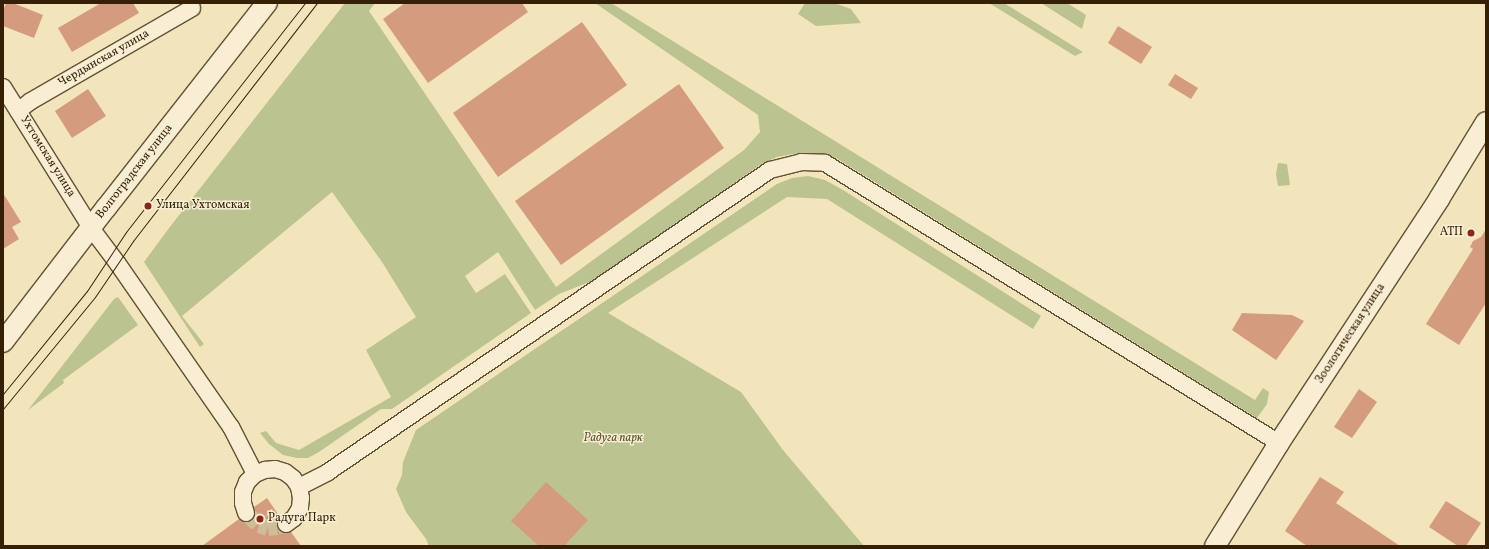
<!DOCTYPE html>
<html>
<head>
<meta charset="utf-8">
<style>
	body { margin:0 }
	#map { position:relative; width:1489px; height:549px; overflow:hidden; background:#f2e5bc; font-family:Vollkorn,serif }
	div>[style] { position:absolute }
	.green>* { inset:0; background:#bbc490 }
	.building>* { inset:0; background:#d49b7f }
	.minor-tunnel>* { height:16px; margin-top:-8px; transform-origin:0; background:repeating-linear-gradient(90deg,#ccbe97 0 16px,transparent 0 24px) }
	.roads { filter:drop-shadow(1px 0 #655133) drop-shadow(-1px 0 #655133) drop-shadow(0 1px #655133) drop-shadow(0 -1px #655133) }
	.minor>* { height:16px; margin:-8px; padding:0 8px; transform-origin:8px; border-radius:8px; background:#f7eed3 }
	.tertiary>* { height:20px; margin:-10px; padding:0 10px; transform-origin:10px; border-radius:10px; background:#f7eed3 }
	.tram>* { height:1px; margin:-0.5px; padding:0 0.5px; transform-origin:0.5px; border-radius:0.5px; background:#362005 }
	.dots>* { width:11px; height:11px; translate:-50% -50%; box-sizing:border-box; border:2px solid #f7eed3; border-radius:50% }
	span { translate:-50% -50%; white-space:nowrap; text-align:center; line-height:1.15; -webkit-text-stroke:3px #f7eed3; paint-order:stroke }
	.street-label { font-size:12px; color:#362005 }
	.poi-label { font-size:12px; color:#362005 }
	.left { translate:0 -50%; text-align:left }
	.right { translate:-100% -50%; text-align:right }
	.park-label { font-size:12px; color:#5e512f; font-style:italic }
	.frame { position:absolute; inset:0; border:4px solid #362005; pointer-events:none }
</style>
</head>
<body>
<div id="map">
	<div class="green">
		<div style="clip-path:polygon(345px 3px,375px 3px,369px 11px,556px 287px,744px 150px,760px 132px,758px 115px,595px 3px,611px 3px,1255px 400px,1263px 388px,1269px 392px,1267px 404px,1257px 418px,836px 158px,818px 153px,798px 153px,777px 157px,763px 163px,592px 281px,559px 294px,535px 310px,498px 252px,465px 276px,476px 293px,505px 274px,531px 313px,392px 409px,381px 409px,319px 452px,308px 458px,297px 458px,283px 455px,269px 444px,260px 433px,266px 431px,276px 443px,299px 450px,391px 397px,366px 350px,416px 317px,382px 262px,332px 192px,182px 316px,204px 344px,200px 347px,144px 262px,169px 228px)"></div>
		<div style="clip-path:polygon(805px 3px,834px 3px,851px 9px,861px 23px,816px 26px,798px 14px)"></div>
		<div style="clip-path:polygon(989px 3px,1004px 3px,1083px 52px,1075px 56px)"></div>
		<div style="clip-path:polygon(1041px 3px,1067px 3px,1086px 15px,1082px 29px)"></div>
		<div style="clip-path:polygon(1278px 163px,1287px 164px,1290px 185px,1278px 186px,1276px 174px)"></div>
		<div style="clip-path:polygon(808px 176px,825px 180px,843px 190px,1041px 316px,1033px 329px,827px 199px,787px 197px,608px 313px,741px 392px,783px 450px,864px 546px,429px 546px,426px 539px,406px 512px,396px 489px,402px 475px,403px 462px,416px 430px,777px 184px,792px 178px)"></div>
		<div style="clip-path:polygon(118px 297px,138px 325px,63px 380px,64px 383px,28px 410px,114px 299px)"></div>
	</div>
	<div class="building">
		<div style="clip-path:polygon(6px 3px,13px 3px,43px 15px,34px 38px,3px 26px,3px 11px)"></div>
		<div style="clip-path:polygon(101px 3px,133px 3px,139px 13px,72px 52px,58px 28px)"></div>
		<div style="clip-path:polygon(405px 3px,522px 3px,528px 12px,428px 83px,383px 19px)"></div>
		<div style="clip-path:polygon(582px 22px,627px 85px,498px 177px,453px 113px)"></div>
		<div style="clip-path:polygon(1118px 26px,1152px 47px,1141px 64px,1108px 43px)"></div>
		<div style="clip-path:polygon(1175px 74px,1198px 88px,1191px 99px,1168px 85px)"></div>
		<div style="clip-path:polygon(679px 84px,724px 148px,561px 265px,515px 201px)"></div>
		<div style="clip-path:polygon(88px 89px,106px 116px,72px 138px,55px 111px)"></div>
		<div style="clip-path:polygon(3px 193px,21px 222px,12px 227px,19px 239px,3px 249px)"></div>
		<div style="clip-path:polygon(1486px 229px,1486px 303px,1459px 345px,1426px 324px,1473px 249px,1470px 247px,1473px 241px,1481px 237px)"></div>
		<div style="clip-path:polygon(1242px 313px,1292px 315px,1304px 321px,1276px 360px,1232px 330px)"></div>
		<div style="clip-path:polygon(1359px 389px,1377px 402px,1352px 438px,1334px 427px)"></div>
		<div style="clip-path:polygon(1320px 477px,1344px 492px,1336px 503px,1400px 546px,1307px 546px,1285px 531px)"></div>
		<div style="clip-path:polygon(546px 482px,588px 520px,564px 546px,539px 546px,511px 521px)"></div>
		<div style="clip-path:polygon(267px 498px,280px 517px,277px 525px,278px 529px,283px 533px,291px 532px,301px 546px,202px 546px,239px 519px,244px 522px,253px 520px,255px 515px,254px 507px)"></div>
		<div style="clip-path:polygon(1446px 501px,1481px 523px,1466px 546px,1458px 546px,1429px 527px)"></div>
	</div>
	<div class="minor-tunnel">
		<div style="left:246px;top:513px;width:18px;rotate:43deg"></div>
		<div style="left:259px;top:525px;width:9px;rotate:18deg"></div>
		<div style="left:268px;top:528px;width:9px;rotate:-6deg"></div>
		<div style="left:277px;top:527px;width:9px;rotate:-18deg"></div>
	</div>
	<div class="roads">
		<div class="minor">
			<div style="left:3px;top:87px;width:166px;rotate:58deg"></div>
			<div style="left:91px;top:228px;width:45px;rotate:53.1deg"></div>
			<div style="left:118px;top:264px;width:198px;rotate:55.3deg"></div>
			<div style="left:231px;top:427px;width:53px;rotate:62.9deg"></div>
			<div style="left:18px;top:111px;width:16px;rotate:-38deg"></div>
			<div style="left:31px;top:101px;width:186px;rotate:-30deg"></div>
			<div style="left:299px;top:487px;width:33px;rotate:-27deg"></div>
			<div style="left:328px;top:472px;width:535px;rotate:-34.34deg"></div>
			<div style="left:770px;top:170px;width:32px;rotate:-14deg"></div>
			<div style="left:801px;top:162px;width:24px;rotate:2deg"></div>
			<div style="left:825px;top:163px;width:533px;rotate:31.66deg"></div>
			<div style="left:246px;top:513px;width:10px;rotate:-107deg"></div>
			<div style="left:243px;top:503px;width:11px;rotate:-90deg"></div>
			<div style="left:243px;top:492px;width:11px;rotate:-68deg"></div>
			<div style="left:247px;top:482px;width:11px;rotate:-45deg"></div>
			<div style="left:255px;top:474px;width:11px;rotate:-22deg"></div>
			<div style="left:265px;top:470px;width:10px;rotate:-6deg"></div>
			<div style="left:275px;top:469px;width:10px;rotate:17deg"></div>
			<div style="left:285px;top:472px;width:10px;rotate:37deg"></div>
			<div style="left:293px;top:478px;width:11px;rotate:56deg"></div>
			<div style="left:299px;top:487px;width:11px;rotate:80deg"></div>
			<div style="left:301px;top:498px;width:10px;rotate:96deg"></div>
			<div style="left:300px;top:508px;width:12px;rotate:121deg"></div>
			<div style="left:294px;top:518px;width:10px;rotate:143deg"></div>
		</div>
		<div class="tertiary">
			<div style="left:3px;top:342px;width:169px;rotate:-52.5deg"></div>
			<div style="left:106px;top:208px;width:261px;rotate:-51.9deg"></div>
			<div style="left:1215px;top:546px;width:121px;rotate:-58.1deg"></div>
			<div style="left:1279px;top:443px;width:292px;rotate:-56.7deg"></div>
			<div style="left:1439px;top:199px;width:90px;rotate:-58.6deg"></div>
		</div>
	</div>
	<div class="tram">
		<div style="left:3px;top:394px;width:133px;rotate:-50.8deg"></div>
		<div style="left:87px;top:291px;width:71px;rotate:-56.5deg"></div>
		<div style="left:126px;top:232px;width:291px;rotate:-52deg"></div>
		<div style="left:3px;top:409px;width:145px;rotate:-50.6deg"></div>
		<div style="left:95px;top:297px;width:68px;rotate:-55.8deg"></div>
		<div style="left:133px;top:241px;width:301px;rotate:-52.3deg"></div>
	</div>
	<div class="dots">
		<div style="left:148px;top:206px;background:#8f2418"></div>
		<div style="left:1471px;top:233px;background:#8f2418"></div>
		<div style="left:260px;top:519px;background:#8f2418"></div>
	</div>
	<div class="street-label">
		<span style="left:104px;top:59px;rotate:-30deg">Чердынская улица</span>
		<span style="left:47px;top:157px;rotate:58deg">Ухтомская улица</span>
		<span style="left:135px;top:172px;rotate:-52deg">Волгоградская улица</span>
		<span style="left:1351px;top:334px;rotate:-57deg">Зоологическая улица</span>
	</div>
	<div class="poi-label">
		<span class="left" style="left:156px;top:206px">Улица Ухтомская</span>
		<span class="right" style="left:1463px;top:233px">АТП</span>
		<span class="left" style="left:268px;top:519px">Радуга Парк</span>
	</div>
	<div class="park-label">
		<span style="left:613px;top:439px">Радуга парк</span>
	</div>
	<div class="frame"></div>
</div>
</body>
</html>
